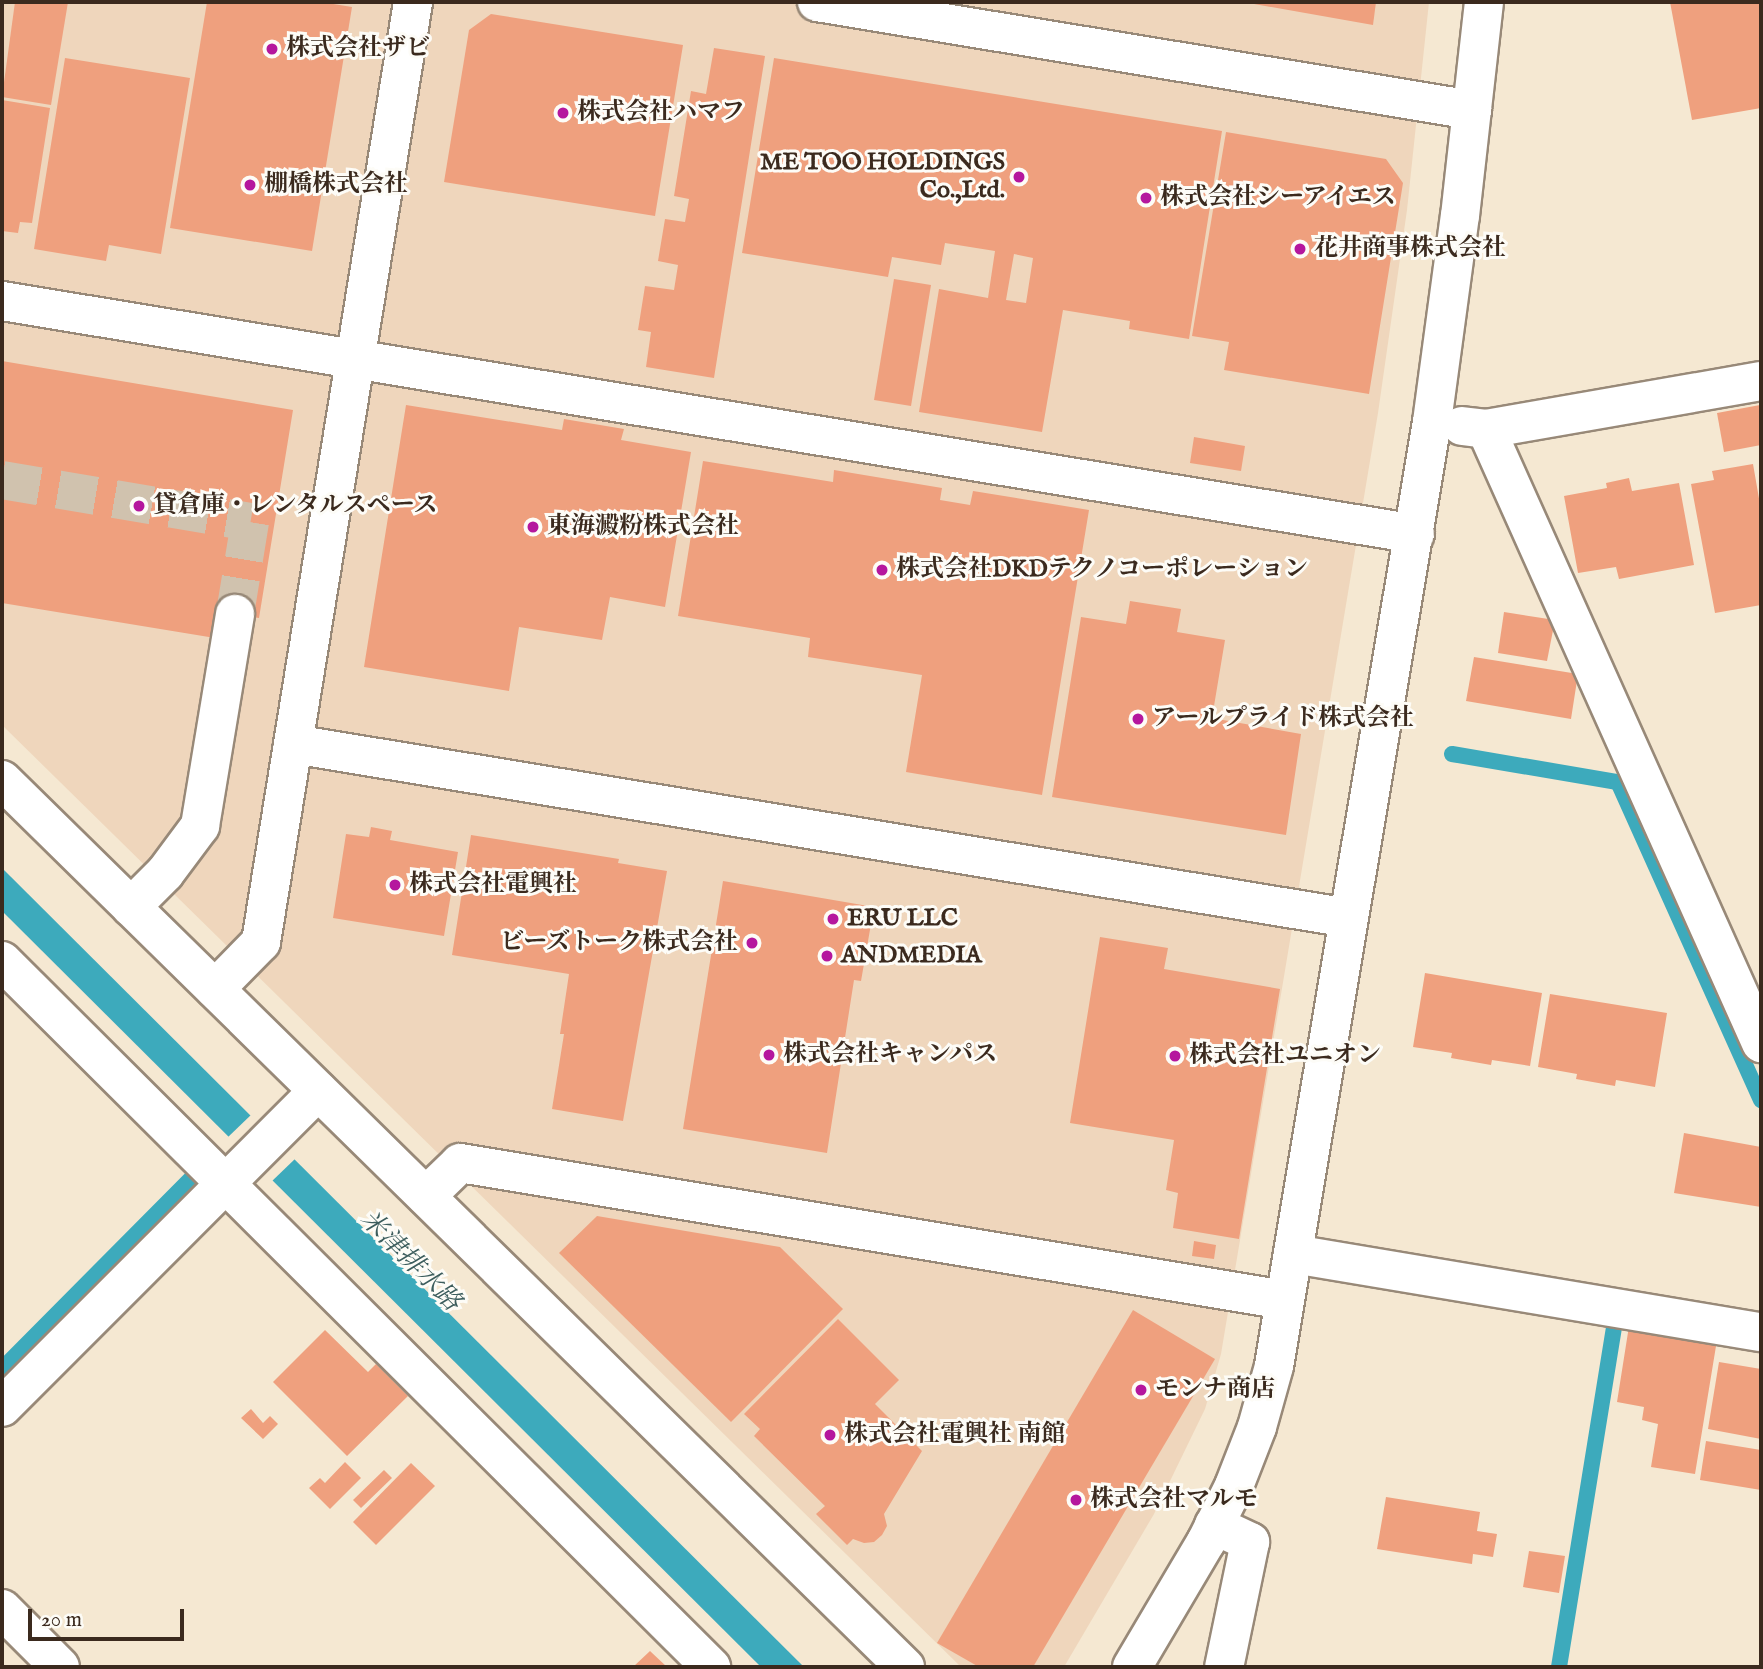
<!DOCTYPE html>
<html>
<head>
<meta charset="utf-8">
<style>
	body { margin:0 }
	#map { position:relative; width:1763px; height:1669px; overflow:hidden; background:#f5e8d2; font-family:"IM FELL English","Noto Serif JP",serif }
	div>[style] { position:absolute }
	.built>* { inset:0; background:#efd6bc }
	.water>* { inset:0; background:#3daabc }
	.pier>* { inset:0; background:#f5e8d2 }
	.stream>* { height:16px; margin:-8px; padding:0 8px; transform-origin:8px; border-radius:8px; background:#3daabc }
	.building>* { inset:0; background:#efa07e }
	.minor-tunnel>* { height:38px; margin-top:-19px; transform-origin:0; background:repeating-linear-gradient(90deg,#d0c2ae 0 38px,transparent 0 57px) }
	.roads { filter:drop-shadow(2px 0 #988978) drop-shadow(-2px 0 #988978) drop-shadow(0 2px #988978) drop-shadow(0 -2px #988978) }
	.minor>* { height:38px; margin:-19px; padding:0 19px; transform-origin:19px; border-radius:19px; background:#fff }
	.dots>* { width:19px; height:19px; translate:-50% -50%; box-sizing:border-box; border:4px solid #fdfcf7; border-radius:50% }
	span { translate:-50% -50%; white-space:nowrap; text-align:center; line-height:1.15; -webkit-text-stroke:6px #fdfcf7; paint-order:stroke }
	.poi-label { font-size:24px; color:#3b2a1e; font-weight:700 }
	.left { translate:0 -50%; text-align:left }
	.right { translate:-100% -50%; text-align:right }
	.water-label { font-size:26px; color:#3c5d5d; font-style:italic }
	.frame { position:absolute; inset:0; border:4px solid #3b2a1e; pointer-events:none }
	.scale { position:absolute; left:28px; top:1609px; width:156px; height:32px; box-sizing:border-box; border:4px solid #3b2a1e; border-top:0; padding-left:9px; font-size:21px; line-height:24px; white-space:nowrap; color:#3b2a1e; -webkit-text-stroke:5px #fdfcf7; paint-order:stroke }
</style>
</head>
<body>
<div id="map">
	<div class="built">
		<div style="clip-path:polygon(2px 2px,1429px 2px,1407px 210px,1378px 413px,1221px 1354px,1205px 1409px,1154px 1514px,1064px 1667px,961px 1667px,2px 725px)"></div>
	</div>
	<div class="water">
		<div style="clip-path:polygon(2px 868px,804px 1667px,761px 1667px,2px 911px)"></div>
	</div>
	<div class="pier">
		<div style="clip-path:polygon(253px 1113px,297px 1157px,270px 1183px,226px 1139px)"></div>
	</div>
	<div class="stream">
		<div style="left:1452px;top:754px;width:168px;rotate:9.6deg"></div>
		<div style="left:1618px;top:782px;width:349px;rotate:65.8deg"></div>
		<div style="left:2px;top:1369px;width:269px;rotate:-45.2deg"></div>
		<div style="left:1559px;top:1667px;width:349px;rotate:-80.8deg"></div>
	</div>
	<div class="building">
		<div style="clip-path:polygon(15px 2px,68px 2px,51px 105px,2px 97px)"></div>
		<div style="clip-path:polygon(207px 2px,321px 2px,352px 7px,312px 251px,170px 228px)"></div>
		<div style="clip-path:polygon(1243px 2px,1376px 2px,1373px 25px)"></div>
		<div style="clip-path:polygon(1670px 2px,1761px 2px,1761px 108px,1692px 120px)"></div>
		<div style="clip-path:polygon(491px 14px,683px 45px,655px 216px,444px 182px,469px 30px)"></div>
		<div style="clip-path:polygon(714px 48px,765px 56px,714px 378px,646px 367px,651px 332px,638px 330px,645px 286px,674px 290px,678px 265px,658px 261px,665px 219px,685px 222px,689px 199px,674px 196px,691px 91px,706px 94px)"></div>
		<div style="clip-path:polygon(65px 58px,190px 78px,161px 254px,109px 245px,106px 261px,34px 249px)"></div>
		<div style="clip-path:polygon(evenodd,774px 58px,1222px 131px,1189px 339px,1129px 329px,1130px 321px,1063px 310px,1042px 432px,919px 412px,939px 289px,988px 298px,995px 251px,945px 243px,941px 265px,892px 257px,888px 277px,742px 253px,774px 58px,1014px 254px,1033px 258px,1026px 303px,1006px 300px,1014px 254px)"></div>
		<div style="clip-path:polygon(2px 100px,50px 108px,32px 223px,20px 222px,18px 233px,2px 231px)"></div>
		<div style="clip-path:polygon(1226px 132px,1386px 159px,1403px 183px,1369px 394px,1224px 370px,1229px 342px,1192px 336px)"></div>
		<div style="clip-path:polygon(894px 279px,931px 285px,911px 406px,874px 400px)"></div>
		<div style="clip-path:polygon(2px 361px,293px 410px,259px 618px,235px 614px,215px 638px,2px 603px)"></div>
		<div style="clip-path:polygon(406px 405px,562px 430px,564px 419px,624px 429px,621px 440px,691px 452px,665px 607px,610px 597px,602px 640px,519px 627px,509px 691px,364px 667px)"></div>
		<div style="clip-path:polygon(1760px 405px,1761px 445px,1724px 452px,1717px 413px)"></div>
		<div style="clip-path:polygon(1194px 437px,1245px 446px,1241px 471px,1190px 463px)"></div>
		<div style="clip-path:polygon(703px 461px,833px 482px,834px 470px,942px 488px,940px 500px,970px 505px,973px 491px,1089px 510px,1042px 795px,906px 772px,922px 675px,808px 657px,810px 638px,678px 616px)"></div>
		<div style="clip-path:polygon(1753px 464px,1761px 510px,1761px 605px,1715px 613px,1691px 484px,1714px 480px,1712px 471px)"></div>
		<div style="clip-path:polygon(1629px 478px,1632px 491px,1679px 483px,1694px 565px,1619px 579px,1616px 567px,1578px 573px,1564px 496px,1607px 488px,1606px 483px)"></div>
		<div style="clip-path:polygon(1130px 601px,1181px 609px,1177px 632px,1225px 640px,1212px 718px,1301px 734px,1286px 835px,1052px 797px,1081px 617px,1126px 624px)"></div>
		<div style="clip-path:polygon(1504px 612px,1555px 620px,1547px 661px,1498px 653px)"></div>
		<div style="clip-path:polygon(1474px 657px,1578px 674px,1571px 719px,1466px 701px)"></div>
		<div style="clip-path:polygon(371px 827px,392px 831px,390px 840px,458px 852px,444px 936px,333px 918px,346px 834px,369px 837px)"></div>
		<div style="clip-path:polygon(471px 835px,619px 859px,618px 863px,667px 871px,623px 1121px,552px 1109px,564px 1034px,560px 1034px,569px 974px,452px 955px)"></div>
		<div style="clip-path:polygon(723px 881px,874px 907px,861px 981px,854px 980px,827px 1153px,683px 1129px)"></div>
		<div style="clip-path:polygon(1100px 937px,1168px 948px,1164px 969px,1280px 989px,1239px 1239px,1173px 1228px,1178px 1193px,1166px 1190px,1174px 1140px,1070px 1123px)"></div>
		<div style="clip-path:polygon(1425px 973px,1542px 993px,1530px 1066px,1492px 1060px,1491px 1065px,1451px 1058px,1452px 1053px,1413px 1047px)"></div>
		<div style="clip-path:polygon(1550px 994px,1667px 1013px,1655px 1087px,1616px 1080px,1615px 1086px,1576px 1079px,1577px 1074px,1538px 1067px)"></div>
		<div style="clip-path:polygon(1684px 1133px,1761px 1147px,1761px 1207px,1674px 1193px)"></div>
		<div style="clip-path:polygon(597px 1216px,780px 1247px,843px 1309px,731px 1422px,559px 1253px)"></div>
		<div style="clip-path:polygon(1194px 1241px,1216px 1245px,1214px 1259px,1192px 1256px)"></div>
		<div style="clip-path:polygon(1133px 1310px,1215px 1359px,1033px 1667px,979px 1667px,937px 1643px)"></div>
		<div style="clip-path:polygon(838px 1319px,899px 1380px,875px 1404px,922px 1451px,884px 1514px,887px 1526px,882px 1535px,874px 1542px,864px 1543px,853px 1539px,847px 1545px,816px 1514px,825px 1506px,754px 1436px,760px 1429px,744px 1414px)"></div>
		<div style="clip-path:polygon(1629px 1326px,1717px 1340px,1695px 1474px,1651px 1467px,1658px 1424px,1642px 1420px,1644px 1407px,1617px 1402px)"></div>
		<div style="clip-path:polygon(325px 1330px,368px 1372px,376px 1364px,408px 1396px,347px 1456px,273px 1382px)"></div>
		<div style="clip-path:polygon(1719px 1362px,1761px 1369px,1761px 1439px,1708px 1429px)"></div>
		<div style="clip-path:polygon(251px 1409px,263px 1423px,270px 1416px,278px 1424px,263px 1439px,241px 1418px)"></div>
		<div style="clip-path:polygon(1706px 1441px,1761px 1450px,1761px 1490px,1700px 1480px)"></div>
		<div style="clip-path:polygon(345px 1462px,361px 1478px,330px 1509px,309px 1488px,320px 1478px,325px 1483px)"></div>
		<div style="clip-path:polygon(411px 1463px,435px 1486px,376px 1545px,353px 1522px)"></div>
		<div style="clip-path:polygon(384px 1470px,392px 1478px,361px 1508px,353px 1500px)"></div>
		<div style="clip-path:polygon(1386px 1497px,1480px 1512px,1477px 1531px,1497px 1534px,1493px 1557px,1473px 1554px,1472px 1564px,1377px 1549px)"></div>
		<div style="clip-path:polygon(1529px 1551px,1565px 1556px,1559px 1593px,1523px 1587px)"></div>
		<div style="clip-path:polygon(650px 1651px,667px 1667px,633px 1667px)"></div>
	</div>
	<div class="minor-tunnel">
		<div style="left:2px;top:480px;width:252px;rotate:9.6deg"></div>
		<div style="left:250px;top:522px;width:93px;rotate:99.3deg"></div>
	</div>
	<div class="roads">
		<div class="minor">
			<div style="left:817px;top:2px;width:664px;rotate:9.36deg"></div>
			<div style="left:2px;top:301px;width:1432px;rotate:9.36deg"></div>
			<div style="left:1462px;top:426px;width:24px;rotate:7deg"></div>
			<div style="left:1486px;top:429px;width:279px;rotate:-9.9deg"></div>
			<div style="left:1486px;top:429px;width:673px;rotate:65.87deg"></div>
			<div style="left:293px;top:744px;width:1070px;rotate:9.36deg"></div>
			<div style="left:2px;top:780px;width:1266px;rotate:44.49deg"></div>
			<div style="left:131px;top:907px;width:48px;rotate:-45deg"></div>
			<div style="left:165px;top:873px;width:59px;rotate:-53.3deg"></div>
			<div style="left:200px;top:826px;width:215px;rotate:-80.6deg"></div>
			<div style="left:2px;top:961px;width:1001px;rotate:44.88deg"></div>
			<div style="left:215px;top:989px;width:66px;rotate:-45.6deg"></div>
			<div style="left:261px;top:942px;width:952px;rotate:-80.81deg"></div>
			<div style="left:426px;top:1196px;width:47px;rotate:-44.1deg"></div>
			<div style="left:460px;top:1163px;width:836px;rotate:9.43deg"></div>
			<div style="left:1293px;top:1254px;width:474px;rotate:9.5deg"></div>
			<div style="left:2px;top:1407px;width:447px;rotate:-45deg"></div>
			<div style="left:1214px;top:1525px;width:40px;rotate:25deg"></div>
			<div style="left:1250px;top:1542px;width:128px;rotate:101.7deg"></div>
			<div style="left:2px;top:1609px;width:82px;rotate:45deg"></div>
			<div style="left:1132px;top:1667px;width:145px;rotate:-59.4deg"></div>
			<div style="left:1206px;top:1542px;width:63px;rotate:-63.4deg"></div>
			<div style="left:1234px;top:1486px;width:63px;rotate:-68.7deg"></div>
			<div style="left:1257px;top:1427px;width:63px;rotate:-74.4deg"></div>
			<div style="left:1274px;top:1366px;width:957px;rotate:-80.5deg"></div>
			<div style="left:1432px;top:422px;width:208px;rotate:-82.3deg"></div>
			<div style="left:1460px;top:216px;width:215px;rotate:-83.6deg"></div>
		</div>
	</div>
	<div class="dots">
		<div style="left:272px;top:49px;background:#b5179e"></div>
		<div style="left:563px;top:113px;background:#b5179e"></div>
		<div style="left:1019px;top:177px;background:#b5179e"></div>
		<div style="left:250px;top:185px;background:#b5179e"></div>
		<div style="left:1146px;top:198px;background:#b5179e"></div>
		<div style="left:1300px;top:249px;background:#b5179e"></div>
		<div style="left:139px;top:506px;background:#b5179e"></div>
		<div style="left:533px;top:527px;background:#b5179e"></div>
		<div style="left:882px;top:570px;background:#b5179e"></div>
		<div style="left:1138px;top:719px;background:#b5179e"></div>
		<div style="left:395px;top:885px;background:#b5179e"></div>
		<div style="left:833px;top:919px;background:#b5179e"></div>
		<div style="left:752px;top:943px;background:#b5179e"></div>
		<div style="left:827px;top:956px;background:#b5179e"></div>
		<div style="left:769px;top:1055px;background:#b5179e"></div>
		<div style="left:1175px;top:1056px;background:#b5179e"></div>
		<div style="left:1141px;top:1390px;background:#b5179e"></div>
		<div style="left:830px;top:1435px;background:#b5179e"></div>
		<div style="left:1076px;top:1500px;background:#b5179e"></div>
	</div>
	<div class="poi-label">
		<span class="left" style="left:286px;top:49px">株式会社ザビ</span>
		<span class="left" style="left:577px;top:113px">株式会社ハマフ</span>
		<span class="right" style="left:1005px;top:177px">ME TOO HOLDINGS<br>Co.,Ltd.</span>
		<span class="left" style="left:264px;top:185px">棚橋株式会社</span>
		<span class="left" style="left:1160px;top:198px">株式会社シーアイエス</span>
		<span class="left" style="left:1314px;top:249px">花井商事株式会社</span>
		<span class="left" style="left:153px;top:506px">貸倉庫・レンタルスペース</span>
		<span class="left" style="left:547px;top:527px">東海澱粉株式会社</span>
		<span class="left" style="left:896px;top:570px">株式会社DKDテクノコーポレーション</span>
		<span class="left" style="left:1152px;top:719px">アールプライド株式会社</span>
		<span class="left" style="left:409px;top:885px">株式会社電興社</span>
		<span class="left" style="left:847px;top:919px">ERU LLC</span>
		<span class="right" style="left:738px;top:943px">ビーズトーク株式会社</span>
		<span class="left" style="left:841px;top:956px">ANDMEDIA</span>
		<span class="left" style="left:783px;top:1055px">株式会社キャンパス</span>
		<span class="left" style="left:1189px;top:1056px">株式会社ユニオン</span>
		<span class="left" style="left:1155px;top:1390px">モンナ商店</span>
		<span class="left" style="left:844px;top:1435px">株式会社電興社 南館</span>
		<span class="left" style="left:1090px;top:1500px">株式会社マルモ</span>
	</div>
	<div class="water-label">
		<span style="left:410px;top:1261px;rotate:45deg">米津排水路</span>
	</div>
	<div class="frame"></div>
	<div class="scale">20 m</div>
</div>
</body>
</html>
